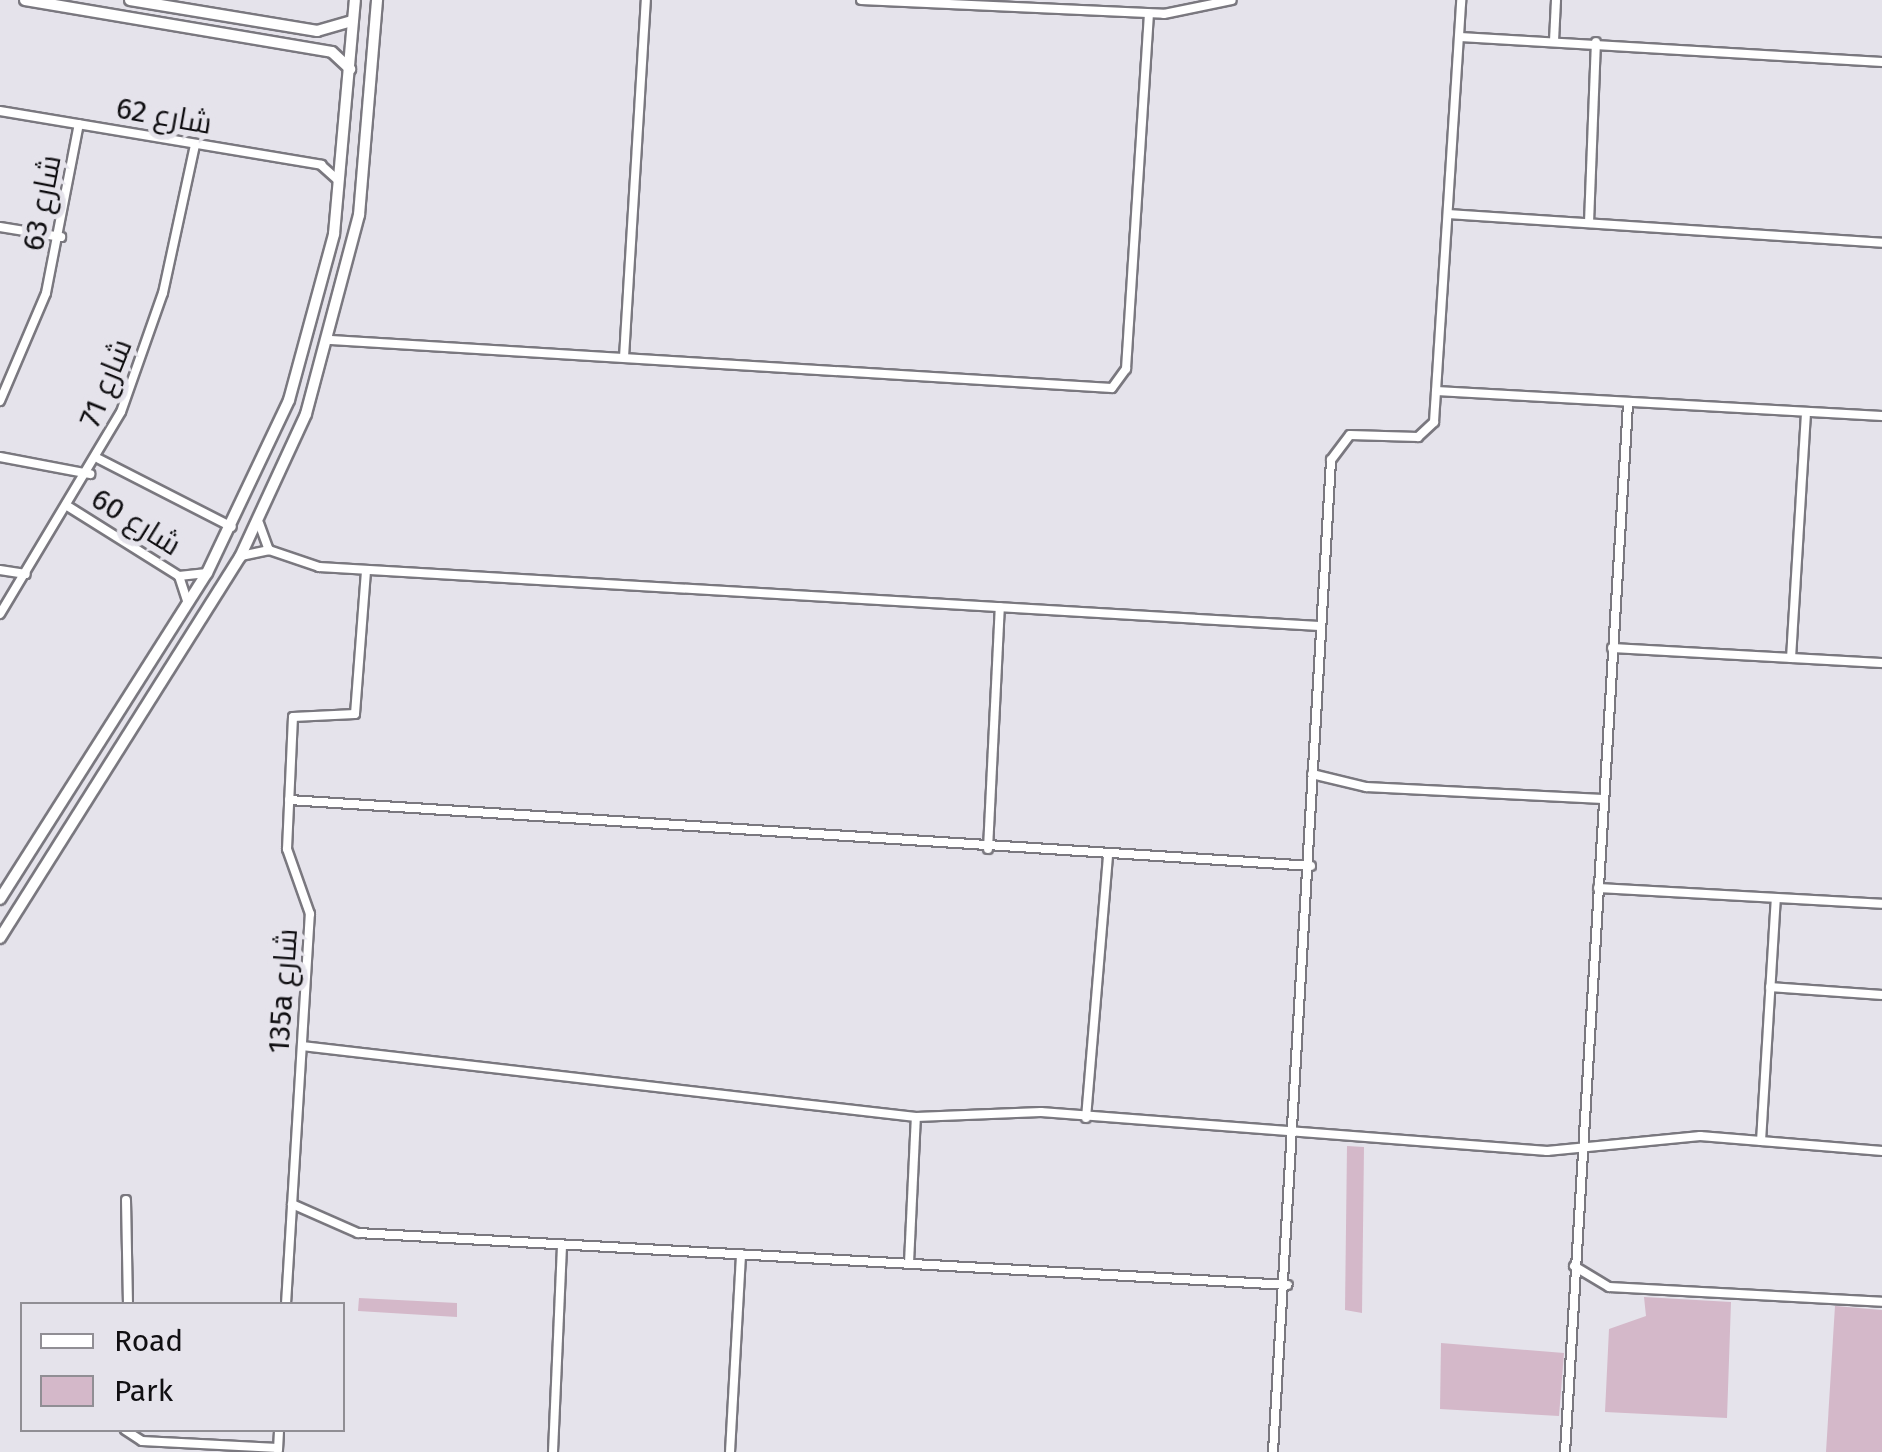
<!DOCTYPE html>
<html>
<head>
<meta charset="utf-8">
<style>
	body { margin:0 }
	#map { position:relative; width:1882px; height:1452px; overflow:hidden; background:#e5e3eb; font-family:"Fira Sans",Cairo,sans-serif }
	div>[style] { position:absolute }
	.green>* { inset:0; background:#d4b8c9 }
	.roads { filter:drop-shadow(2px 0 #7a787f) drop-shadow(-2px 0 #7a787f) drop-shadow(0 2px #7a787f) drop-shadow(0 -2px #7a787f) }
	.street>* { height:8px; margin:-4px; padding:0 4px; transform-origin:4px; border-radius:4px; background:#fff }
	.secondary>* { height:10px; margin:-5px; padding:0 5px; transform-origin:5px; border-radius:5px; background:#fff }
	span { translate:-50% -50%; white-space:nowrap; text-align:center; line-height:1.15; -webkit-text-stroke:10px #e5e3eb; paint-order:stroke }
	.street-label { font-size:30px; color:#100f12 }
	.legend { position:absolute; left:20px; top:1302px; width:325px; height:130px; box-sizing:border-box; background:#e5e3eb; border:2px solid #908e94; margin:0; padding:12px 18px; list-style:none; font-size:30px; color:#100f12 }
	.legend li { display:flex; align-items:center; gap:20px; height:50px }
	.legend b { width:50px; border:2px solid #908e94 }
</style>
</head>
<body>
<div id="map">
	<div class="green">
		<div style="clip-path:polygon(1347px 1146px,1364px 1147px,1362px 1313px,1345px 1310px)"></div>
		<div style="clip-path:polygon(1644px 1297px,1731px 1302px,1727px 1418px,1605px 1412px,1609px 1329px,1646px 1316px)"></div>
		<div style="clip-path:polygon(359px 1298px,457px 1303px,457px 1317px,358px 1311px)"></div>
		<div style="clip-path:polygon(1835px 1306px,1882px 1310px,1882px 1452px,1826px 1452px)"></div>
		<div style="clip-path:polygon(1441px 1343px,1564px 1353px,1559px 1416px,1440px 1409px)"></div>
	</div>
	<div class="roads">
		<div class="street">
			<div style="left:861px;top:0;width:303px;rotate:2.6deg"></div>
			<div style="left:1164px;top:14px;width:69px;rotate:-11.6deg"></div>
			<div style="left:1460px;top:37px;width:423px;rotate:3.4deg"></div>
			<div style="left:1554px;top:41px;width:41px;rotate:-87.2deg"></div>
			<div style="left:0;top:111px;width:326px;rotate:9.5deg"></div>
			<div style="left:321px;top:165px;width:24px;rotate:42deg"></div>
			<div style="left:1448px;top:214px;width:435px;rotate:3.8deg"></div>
			<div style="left:1589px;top:223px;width:181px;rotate:-87.8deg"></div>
			<div style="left:0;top:227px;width:62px;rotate:9.3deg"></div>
			<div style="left:331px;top:340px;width:782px;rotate:3.52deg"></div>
			<div style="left:1112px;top:388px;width:24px;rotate:-54deg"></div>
			<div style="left:1126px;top:369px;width:356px;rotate:-86.3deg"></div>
			<div style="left:624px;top:357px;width:358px;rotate:-86.5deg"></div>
			<div style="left:1436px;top:391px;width:447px;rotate:3.2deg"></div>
			<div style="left:0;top:401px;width:117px;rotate:-66.9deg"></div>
			<div style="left:46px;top:293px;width:172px;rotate:-79deg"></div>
			<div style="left:0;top:457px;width:92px;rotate:10.7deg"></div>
			<div style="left:99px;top:459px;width:149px;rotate:27.1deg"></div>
			<div style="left:69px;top:507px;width:130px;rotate:32.1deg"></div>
			<div style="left:179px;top:576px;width:29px;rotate:72deg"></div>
			<div style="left:259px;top:523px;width:29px;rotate:70deg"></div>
			<div style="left:269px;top:550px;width:53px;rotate:18.8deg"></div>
			<div style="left:319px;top:567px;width:1002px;rotate:3.38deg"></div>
			<div style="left:241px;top:556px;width:29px;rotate:-12deg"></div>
			<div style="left:0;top:570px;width:26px;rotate:9deg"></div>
			<div style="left:179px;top:576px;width:28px;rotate:-6deg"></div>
			<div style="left:0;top:614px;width:235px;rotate:-59.1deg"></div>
			<div style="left:121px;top:412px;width:126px;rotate:-70.6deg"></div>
			<div style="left:163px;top:293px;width:151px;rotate:-77.8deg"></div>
			<div style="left:1612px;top:648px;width:270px;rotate:3.2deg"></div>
			<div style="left:1791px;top:658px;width:242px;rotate:-86.5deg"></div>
			<div style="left:1312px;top:774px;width:56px;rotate:13.5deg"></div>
			<div style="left:1366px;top:787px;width:237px;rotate:2.9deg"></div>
			<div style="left:289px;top:800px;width:1024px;rotate:3.69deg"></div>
			<div style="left:988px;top:849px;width:242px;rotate:-87.2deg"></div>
			<div style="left:1598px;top:888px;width:284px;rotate:3.2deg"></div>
			<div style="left:1770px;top:987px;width:112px;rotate:4.1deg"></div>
			<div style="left:302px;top:1046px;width:618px;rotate:6.6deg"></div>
			<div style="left:916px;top:1117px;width:125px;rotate:-2.3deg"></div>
			<div style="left:1041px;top:1112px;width:508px;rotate:4.41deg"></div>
			<div style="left:1547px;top:1151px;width:154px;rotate:-5.6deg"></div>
			<div style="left:1700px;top:1136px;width:183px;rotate:4.7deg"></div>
			<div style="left:1086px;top:1118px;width:265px;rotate:-85.2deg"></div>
			<div style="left:1761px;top:1141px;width:242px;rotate:-86.5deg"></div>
			<div style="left:126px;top:1200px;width:104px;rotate:88.9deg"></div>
			<div style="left:292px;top:1204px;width:72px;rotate:23.7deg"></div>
			<div style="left:358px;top:1233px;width:931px;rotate:3.2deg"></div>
			<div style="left:909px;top:1263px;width:146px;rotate:-87.3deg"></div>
			<div style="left:1574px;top:1266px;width:41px;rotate:31deg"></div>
			<div style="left:1609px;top:1287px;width:273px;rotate:3.1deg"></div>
			<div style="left:286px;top:1304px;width:391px;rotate:-86.5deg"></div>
			<div style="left:310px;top:914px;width:69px;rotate:-109.5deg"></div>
			<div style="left:287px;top:849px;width:132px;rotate:-87.4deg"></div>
			<div style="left:293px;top:717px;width:62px;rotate:-2.8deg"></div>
			<div style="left:355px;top:714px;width:144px;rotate:-85.6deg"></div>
			<div style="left:125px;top:1430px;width:20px;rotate:33deg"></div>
			<div style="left:142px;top:1441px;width:136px;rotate:2.9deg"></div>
			<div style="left:278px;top:1450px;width:20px;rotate:-87deg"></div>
			<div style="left:553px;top:1452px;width:207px;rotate:-87.5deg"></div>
			<div style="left:730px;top:1452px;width:198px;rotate:-86.8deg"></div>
			<div style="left:1273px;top:1452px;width:994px;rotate:-86.65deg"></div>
			<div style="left:1331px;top:460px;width:31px;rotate:-53deg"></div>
			<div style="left:1350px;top:435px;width:68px;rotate:1.7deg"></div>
			<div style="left:1418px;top:437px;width:22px;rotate:-43deg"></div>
			<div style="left:1434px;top:422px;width:423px;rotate:-86.3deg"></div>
			<div style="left:1565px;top:1452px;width:1050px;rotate:-86.56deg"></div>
		</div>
		<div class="secondary">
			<div style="left:25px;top:0;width:311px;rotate:9.6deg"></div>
			<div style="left:332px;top:52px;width:25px;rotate:43deg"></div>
			<div style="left:130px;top:0;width:190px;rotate:9.4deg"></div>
			<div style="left:317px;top:31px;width:37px;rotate:-16deg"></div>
			<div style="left:0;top:899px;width:386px;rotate:-57.6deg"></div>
			<div style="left:207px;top:573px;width:191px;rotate:-64.6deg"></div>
			<div style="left:289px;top:400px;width:172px;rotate:-74.8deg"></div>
			<div style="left:334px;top:234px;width:235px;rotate:-84.9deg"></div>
			<div style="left:0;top:938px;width:450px;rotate:-57.8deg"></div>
			<div style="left:240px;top:557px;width:157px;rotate:-65.2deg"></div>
			<div style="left:306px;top:414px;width:206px;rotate:-75.1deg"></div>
			<div style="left:359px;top:215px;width:216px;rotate:-85.2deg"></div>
		</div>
	</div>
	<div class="street-label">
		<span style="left:164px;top:116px;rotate:10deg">شارع 62</span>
		<span style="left:42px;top:203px;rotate:-79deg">شارع 63</span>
		<span style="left:106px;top:383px;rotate:-68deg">شارع 71</span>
		<span style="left:136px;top:522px;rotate:32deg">شارع 60</span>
		<span style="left:283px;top:991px;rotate:-86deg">135a شارع</span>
	</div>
	<ul class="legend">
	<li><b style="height:12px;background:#fff"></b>Road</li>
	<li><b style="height:28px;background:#d4b8c9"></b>Park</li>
	</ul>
</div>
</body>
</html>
